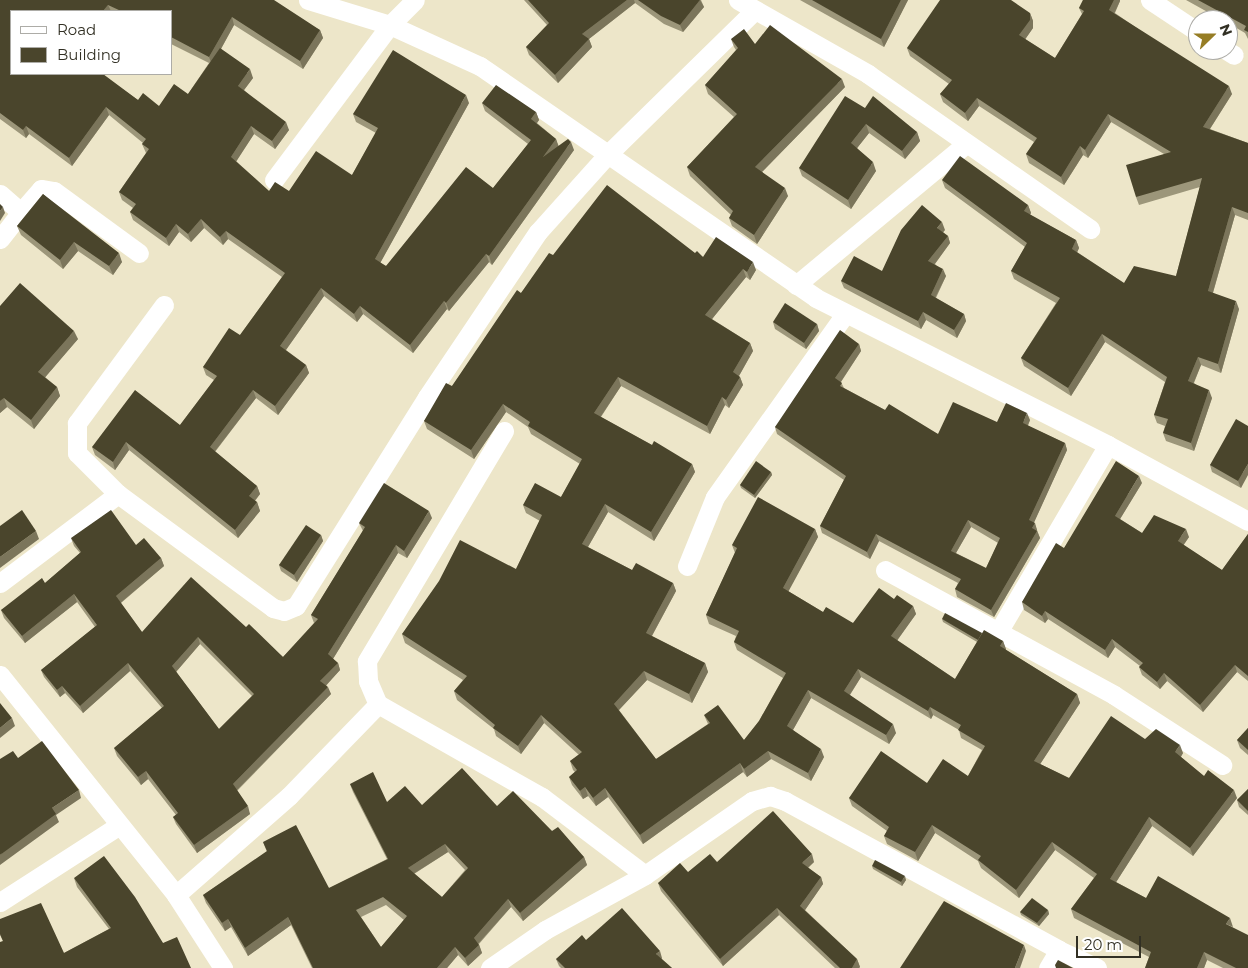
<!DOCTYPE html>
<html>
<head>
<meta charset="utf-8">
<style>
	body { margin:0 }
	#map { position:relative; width:1248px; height:968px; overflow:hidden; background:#ede6c9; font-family:Montserrat,sans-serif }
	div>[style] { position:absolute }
	.street>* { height:19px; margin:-9.5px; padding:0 9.5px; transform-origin:9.5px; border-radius:9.5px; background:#fff }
	.wall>* { inset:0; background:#9c967a }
	.shaded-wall>* { inset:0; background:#7b755b }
	.building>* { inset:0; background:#4a452c }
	span { translate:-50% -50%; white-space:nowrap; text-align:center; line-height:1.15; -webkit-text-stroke:5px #fff; paint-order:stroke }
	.legend { position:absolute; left:10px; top:10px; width:162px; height:65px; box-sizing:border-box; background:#fff; border:1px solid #adaca7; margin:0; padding:6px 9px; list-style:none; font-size:15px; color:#323024 }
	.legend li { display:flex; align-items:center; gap:10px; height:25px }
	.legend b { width:25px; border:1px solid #adaca7 }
	.north { position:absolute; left:1188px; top:10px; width:50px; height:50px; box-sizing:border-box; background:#fff; border:1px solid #adaca7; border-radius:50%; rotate:68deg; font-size:14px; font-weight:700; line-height:20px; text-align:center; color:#323024 }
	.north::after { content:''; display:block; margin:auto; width:18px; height:22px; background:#967d25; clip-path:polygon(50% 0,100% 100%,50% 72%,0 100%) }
	.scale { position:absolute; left:1076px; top:936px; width:65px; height:22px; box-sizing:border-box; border:2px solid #323024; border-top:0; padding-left:6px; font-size:15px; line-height:18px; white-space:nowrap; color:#323024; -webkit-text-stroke:4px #fff; paint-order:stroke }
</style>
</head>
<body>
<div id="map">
	<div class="street">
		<div style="left:308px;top:0;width:86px;rotate:17deg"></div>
		<div style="left:390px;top:25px;width:99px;rotate:24.5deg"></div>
		<div style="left:480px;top:66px;width:408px;rotate:34.6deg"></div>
		<div style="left:816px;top:298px;width:327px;rotate:26.7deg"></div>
		<div style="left:1108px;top:445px;width:159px;rotate:28.5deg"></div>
		<div style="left:738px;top:0;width:150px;rotate:29.6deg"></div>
		<div style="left:868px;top:74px;width:271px;rotate:34.9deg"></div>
		<div style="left:1150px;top:0;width:58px;rotate:33.7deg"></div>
		<div style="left:1226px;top:50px;width:9px;rotate:32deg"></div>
		<div style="left:274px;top:180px;width:194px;rotate:-53.2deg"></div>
		<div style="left:390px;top:25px;width:35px;rotate:-45deg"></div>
		<div style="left:0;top:194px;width:28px;rotate:41deg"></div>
		<div style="left:21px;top:212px;width:30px;rotate:-49deg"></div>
		<div style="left:41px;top:189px;width:13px;rotate:9deg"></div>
		<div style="left:54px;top:191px;width:105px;rotate:36.1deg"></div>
		<div style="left:0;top:239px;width:34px;rotate:-52deg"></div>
		<div style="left:796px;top:285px;width:221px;rotate:-39.7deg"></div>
		<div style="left:164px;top:305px;width:147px;rotate:126.4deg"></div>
		<div style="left:77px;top:423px;width:30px;rotate:90deg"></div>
		<div style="left:77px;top:453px;width:58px;rotate:45deg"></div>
		<div style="left:118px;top:494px;width:192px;rotate:36.3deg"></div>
		<div style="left:273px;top:608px;width:11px;rotate:15deg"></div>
		<div style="left:284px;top:611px;width:13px;rotate:-23deg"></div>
		<div style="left:296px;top:606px;width:247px;rotate:-57.9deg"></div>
		<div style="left:427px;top:397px;width:199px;rotate:-56.1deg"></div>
		<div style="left:538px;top:232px;width:106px;rotate:-48.1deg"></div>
		<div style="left:609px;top:153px;width:204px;rotate:-44.4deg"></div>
		<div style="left:504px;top:431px;width:268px;rotate:120.8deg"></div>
		<div style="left:367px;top:661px;width:20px;rotate:87deg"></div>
		<div style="left:368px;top:681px;width:25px;rotate:67deg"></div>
		<div style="left:378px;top:704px;width:189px;rotate:29.6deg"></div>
		<div style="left:542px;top:797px;width:129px;rotate:37.1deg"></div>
		<div style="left:687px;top:566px;width:74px;rotate:-67.9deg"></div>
		<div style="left:715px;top:497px;width:224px;rotate:-54.6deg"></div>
		<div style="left:885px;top:570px;width:261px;rotate:28.6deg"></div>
		<div style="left:1114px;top:695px;width:129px;rotate:32.9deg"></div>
		<div style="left:0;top:583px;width:148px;rotate:-37deg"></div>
		<div style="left:997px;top:634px;width:219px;rotate:-59.6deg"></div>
		<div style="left:0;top:675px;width:282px;rotate:51.3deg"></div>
		<div style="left:176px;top:895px;width:87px;rotate:57.2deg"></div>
		<div style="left:176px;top:895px;width:150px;rotate:-41.2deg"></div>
		<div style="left:289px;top:796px;width:128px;rotate:-45.9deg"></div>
		<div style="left:0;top:902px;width:140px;rotate:-32.8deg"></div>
		<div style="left:1059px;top:950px;width:42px;rotate:25.3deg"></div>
		<div style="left:490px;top:968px;width:67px;rotate:-34.6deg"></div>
		<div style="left:545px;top:930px;width:114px;rotate:-28.8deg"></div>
		<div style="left:645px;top:875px;width:130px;rotate:-34.7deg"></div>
		<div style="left:752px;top:801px;width:19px;rotate:-16deg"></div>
		<div style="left:770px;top:796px;width:16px;rotate:18deg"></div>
		<div style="left:785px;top:801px;width:312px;rotate:28.5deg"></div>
		<div style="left:1059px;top:950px;width:21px;rotate:121deg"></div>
	</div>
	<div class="wall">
		<div style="clip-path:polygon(evenodd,0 0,261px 0,320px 30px,323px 38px,303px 69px,234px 25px,221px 49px,253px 78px,244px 90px,289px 130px,275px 149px,254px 134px,236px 161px,269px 191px,289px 191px,352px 175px,376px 133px,356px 122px,353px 114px,469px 103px,380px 263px,386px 266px,493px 188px,528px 144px,485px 111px,482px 103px,536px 112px,539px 120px,537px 123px,556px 139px,558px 146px,574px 150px,492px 265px,489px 262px,449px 311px,447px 309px,413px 353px,363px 314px,357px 322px,324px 296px,286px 350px,306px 365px,309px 373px,278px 415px,256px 398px,215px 452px,257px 486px,260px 494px,255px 501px,257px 502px,260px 511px,238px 538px,129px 450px,115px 470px,95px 455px,92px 447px,180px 425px,214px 380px,206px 375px,203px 367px,240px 335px,282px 277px,228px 239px,223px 245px,204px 228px,191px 242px,179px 232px,169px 246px,133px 220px,130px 212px,133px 208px,122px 200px,119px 192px,146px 153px,142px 144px,143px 143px,109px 115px,72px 166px,29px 134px,26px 138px,0 119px,0 0,11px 11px,171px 11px,171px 44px,209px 63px,188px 94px,159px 106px,138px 100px,11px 11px)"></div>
		<div style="clip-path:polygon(524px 0,701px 0,704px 7px,683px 32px,664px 24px,635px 3px,589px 39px,592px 47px,558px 83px,529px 55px,526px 47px,547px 25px)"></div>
		<div style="clip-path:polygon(800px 0,908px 0,884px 47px)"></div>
		<div style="clip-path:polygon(1083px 0,1120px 0,1120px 1px,1115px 13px,1232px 94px,1210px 129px,1248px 143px,1248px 220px,1235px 215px,1213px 293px,1239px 309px,1221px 373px,1201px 365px,1194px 383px,1212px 398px,1194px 451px,1166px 441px,1163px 433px,1165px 426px,1157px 423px,1154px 415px,1165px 382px,1105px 342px,1071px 396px,1024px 366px,1021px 358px,1056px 303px,1014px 279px,1011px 271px,1025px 247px,945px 188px,942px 180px,1028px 205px,1031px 213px,1030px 215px,1076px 240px,1079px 248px,1077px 252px,1124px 283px,1176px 276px,1200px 187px,1139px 205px,1136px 197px,1164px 154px,1111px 122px,1088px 158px,1083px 155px,1064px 185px,1029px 163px,1026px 154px,1034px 142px,979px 106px,968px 121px,943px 102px,940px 94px,949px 84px,910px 56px,907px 48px,1030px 13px,1033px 21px,1033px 28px,1025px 39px,1055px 58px,1082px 14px,1079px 8px)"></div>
		<div style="clip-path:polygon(1186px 0,1248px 0,1248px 39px,1245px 33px,1228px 23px,1228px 20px,1222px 20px)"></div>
		<div style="clip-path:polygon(731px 39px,755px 44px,845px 87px,762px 172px,788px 196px,757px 244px,732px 226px,729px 218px,731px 215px,690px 176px,687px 167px,734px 117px,708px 94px,705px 85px,736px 50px,734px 47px)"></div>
		<div style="clip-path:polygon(865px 108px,917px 132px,920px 141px,905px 159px,869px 133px,857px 148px,876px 171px,851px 209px,802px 176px,799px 168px)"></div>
		<div style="clip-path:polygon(43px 194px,122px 262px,113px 275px,78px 251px,63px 269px,21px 235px,17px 226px)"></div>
		<div style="clip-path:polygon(945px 230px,943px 232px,948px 236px,950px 243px,935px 264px,946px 276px,936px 298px,964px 314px,966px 321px,957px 338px,926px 320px,921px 329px,844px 288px,841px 281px,882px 271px)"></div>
		<div style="clip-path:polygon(695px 253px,703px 257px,756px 270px,750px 280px,746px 277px,712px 319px,750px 343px,753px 351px,739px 376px,740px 377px,743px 385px,729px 408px,725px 405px,710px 434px,621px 386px,601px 417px,652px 445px,692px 464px,695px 472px,654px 541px,608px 512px,588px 547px,632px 570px,673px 583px,676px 591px,652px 636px,705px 663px,708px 672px,692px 703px,647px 680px,619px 710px,656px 759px,708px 724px,704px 715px,744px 740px,759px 721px,783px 678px,737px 650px,734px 642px,736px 636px,709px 624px,706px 615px,735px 553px,732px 545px,815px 529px,818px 537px,788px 591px,823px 612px,853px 623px,894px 599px,913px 606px,916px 614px,897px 640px,955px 679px,977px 642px,943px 622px,942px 619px,1003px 641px,1006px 650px,1077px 694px,1080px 703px,1040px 764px,1069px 778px,1145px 739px,1183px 753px,1181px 757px,1204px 776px,1237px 798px,1193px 856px,1152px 826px,1116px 882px,1146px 898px,1232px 927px,1248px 968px,1223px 968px,1207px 960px,1204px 968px,1145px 968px,1149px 957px,1074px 918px,1071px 909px,1094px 878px,1055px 850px,1019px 898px,981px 868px,978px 861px,935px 833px,918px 861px,887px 844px,884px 836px,887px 831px,852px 806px,849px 798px,927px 783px,968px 776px,982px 750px,961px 738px,959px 730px,933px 715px,931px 719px,861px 677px,850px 695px,896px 733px,889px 744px,811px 698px,793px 730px,824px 757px,811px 781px,771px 759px,747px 777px,743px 772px,643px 844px,608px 797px,596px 806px,588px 796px,583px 799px,572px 785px,569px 777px,575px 772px,573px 770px,570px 761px,579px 755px,544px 723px,521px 754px,496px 736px,494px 729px,457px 700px,454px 691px,463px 680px,405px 643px,402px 634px,516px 569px,540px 521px,526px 513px,523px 505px,561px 497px,580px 464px,531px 434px,528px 427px,506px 412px,474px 459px,427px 429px,424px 421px,452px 386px,521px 293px,553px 255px)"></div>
		<div style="clip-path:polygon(0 306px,78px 339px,45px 377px,57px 387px,60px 396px,34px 429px,7px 407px,0 413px)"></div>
		<div style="clip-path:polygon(773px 322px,817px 324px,819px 331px,806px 349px,775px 329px)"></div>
		<div style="clip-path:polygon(evenodd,859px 344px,861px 351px,841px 382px,844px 388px,885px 410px,938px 434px,997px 422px,1030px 420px,1028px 426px,1065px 443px,1067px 450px,1034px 522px,1040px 538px,994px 617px,957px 597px,955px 589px,958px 583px,879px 541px,870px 559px,822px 533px,820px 526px,844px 480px,777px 434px,775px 427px,859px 344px,971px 527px,998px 543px,986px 568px,956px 553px,971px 527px)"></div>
		<div style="clip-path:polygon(1248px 426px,1241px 488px,1212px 472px,1210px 465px)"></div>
		<div style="clip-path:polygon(771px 472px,772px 475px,755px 498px,741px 488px,740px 485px)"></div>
		<div style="clip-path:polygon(1142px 483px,1120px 519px,1142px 533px,1189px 537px,1183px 545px,1222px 570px,1248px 534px,1248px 681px,1237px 672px,1203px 712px,1167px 681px,1160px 689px,1142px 675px,1139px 667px,1140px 666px,1115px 647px,1108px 658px,1048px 619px,1045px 623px,1024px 610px,1022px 602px,1064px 548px)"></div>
		<div style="clip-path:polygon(evenodd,432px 518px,407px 558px,398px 553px,333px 659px,338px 663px,340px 670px,326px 685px,331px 694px,237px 791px,250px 814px,197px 853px,176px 824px,173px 817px,176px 815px,148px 779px,141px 785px,117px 756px,114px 748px,162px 708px,130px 671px,83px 713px,65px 693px,60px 697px,44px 677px,41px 670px,95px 627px,77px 602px,25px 643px,4px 618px,1px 610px,45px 583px,80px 553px,74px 546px,71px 538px,136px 545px,161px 558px,164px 566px,121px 603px,142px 632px,246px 627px,283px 657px,314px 623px,311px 615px,363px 531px,359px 523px,432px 518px,200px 644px,252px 696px,219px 729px,176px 672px,200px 644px)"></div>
		<div style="clip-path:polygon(321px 535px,323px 541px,297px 582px,281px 571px,279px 565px)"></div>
		<div style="clip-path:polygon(1248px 728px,1248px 755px,1240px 748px,1237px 740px)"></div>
		<div style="clip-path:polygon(evenodd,350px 784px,387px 802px,422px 805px,497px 806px,552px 831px,584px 857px,587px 865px,523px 921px,511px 907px,479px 944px,482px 953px,468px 966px,458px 955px,447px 968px,312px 968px,291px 925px,248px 956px,231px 927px,225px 931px,206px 903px,203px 895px,267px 852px,263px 842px,329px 888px,387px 859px,353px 792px,350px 784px,448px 852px,465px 870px,442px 897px,414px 874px,448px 852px,350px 784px,386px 905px,404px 920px,381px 947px,361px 917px,386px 905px)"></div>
		<div style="clip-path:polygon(1248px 789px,1248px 815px,1239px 807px,1237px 800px)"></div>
		<div style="clip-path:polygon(717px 862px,814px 862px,808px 868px,821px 877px,823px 884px,805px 910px,857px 959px,860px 967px,859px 968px,835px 968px,779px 915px,723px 966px,661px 891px,658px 883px)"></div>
		<div style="clip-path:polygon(872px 866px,906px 880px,902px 886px,873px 869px)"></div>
		<div style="clip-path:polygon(74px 878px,163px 943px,0 968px,3px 941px,0 935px,0 919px,64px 953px,109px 929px,77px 887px)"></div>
		<div style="clip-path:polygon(1048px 910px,1049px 914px,1039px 926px,1021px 915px,1020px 912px)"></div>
		<div style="clip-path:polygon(586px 940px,662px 958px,662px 959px,672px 968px,561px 968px,559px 966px,556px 959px)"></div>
	</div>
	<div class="shaded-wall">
		<div style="clip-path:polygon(627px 0,634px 0,635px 3px,585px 42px,582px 34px)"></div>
		<div style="clip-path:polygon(700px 0,704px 7px,683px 32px,680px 25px)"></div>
		<div style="clip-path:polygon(901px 0,908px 0,884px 47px,881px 39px)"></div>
		<div style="clip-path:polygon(1114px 0,1120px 0,1120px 1px,1112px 18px,1109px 10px)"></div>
		<div style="clip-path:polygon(108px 5px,111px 11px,103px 11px)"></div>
		<div style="clip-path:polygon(1030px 13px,1033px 21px,1033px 28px,1022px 44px,1019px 35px)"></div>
		<div style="clip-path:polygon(232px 17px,234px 25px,212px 65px,209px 57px)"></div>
		<div style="clip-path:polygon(320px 30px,323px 38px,303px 69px,300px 61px)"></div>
		<div style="clip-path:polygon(589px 39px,592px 47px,558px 83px,555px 75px)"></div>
		<div style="clip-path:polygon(250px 69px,253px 78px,241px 94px,238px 86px)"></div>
		<div style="clip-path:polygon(842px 79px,845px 87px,758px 176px,755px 167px)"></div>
		<div style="clip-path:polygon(1229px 86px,1232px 94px,1206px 135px,1203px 127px)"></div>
		<div style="clip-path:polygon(466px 95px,469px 103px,378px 267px,375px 259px)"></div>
		<div style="clip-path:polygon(977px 98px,979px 106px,968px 121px,965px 113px)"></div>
		<div style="clip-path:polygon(106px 107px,109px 115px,72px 166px,69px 158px)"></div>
		<div style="clip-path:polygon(536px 112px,539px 120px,534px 127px,531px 119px)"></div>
		<div style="clip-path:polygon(1108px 114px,1111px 122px,1088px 158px,1085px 150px)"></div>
		<div style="clip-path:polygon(286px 122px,289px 130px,275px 149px,272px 141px)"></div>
		<div style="clip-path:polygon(866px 124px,869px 133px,854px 152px,851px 143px)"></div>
		<div style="clip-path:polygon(26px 126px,29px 134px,26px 138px,23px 130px)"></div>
		<div style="clip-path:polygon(251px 126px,254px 134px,234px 165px,231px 157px)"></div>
		<div style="clip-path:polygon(917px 132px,920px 141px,905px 159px,902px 151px)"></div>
		<div style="clip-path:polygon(556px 139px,559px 147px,543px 157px)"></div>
		<div style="clip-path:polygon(571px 142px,574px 150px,492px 265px,489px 256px)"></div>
		<div style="clip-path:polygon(1080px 146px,1083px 155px,1064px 185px,1061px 177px)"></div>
		<div style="clip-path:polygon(873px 162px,876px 171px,851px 209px,848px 200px)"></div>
		<div style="clip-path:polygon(785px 188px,788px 196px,757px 244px,754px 235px)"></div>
		<div style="clip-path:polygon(1028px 205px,1031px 213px,1027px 219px,1024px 211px)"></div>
		<div style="clip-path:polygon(3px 207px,5px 213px,0 221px,0 211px)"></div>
		<div style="clip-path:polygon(1232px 207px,1235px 215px,1211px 299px,1208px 291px)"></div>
		<div style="clip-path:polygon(201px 219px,204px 228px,191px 242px,188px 234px)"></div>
		<div style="clip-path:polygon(942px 222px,945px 230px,940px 236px,937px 228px)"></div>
		<div style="clip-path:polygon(176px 224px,179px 232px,169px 246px,166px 238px)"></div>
		<div style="clip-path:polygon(226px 231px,228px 239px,223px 245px,220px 237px)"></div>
		<div style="clip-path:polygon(948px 236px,950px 243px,931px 269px,928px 261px)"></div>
		<div style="clip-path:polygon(1076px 240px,1079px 248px,1075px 257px,1072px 249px)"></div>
		<div style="clip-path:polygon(74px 242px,78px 251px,63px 269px,60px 260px)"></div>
		<div style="clip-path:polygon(119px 253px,122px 262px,113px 275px,109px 266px)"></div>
		<div style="clip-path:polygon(486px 254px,489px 262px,449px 311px,446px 303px)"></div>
		<div style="clip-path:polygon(753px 262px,756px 270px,750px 280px,747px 272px)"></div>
		<div style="clip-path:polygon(743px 269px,746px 277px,708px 324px,705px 315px)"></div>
		<div style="clip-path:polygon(943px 269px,946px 276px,933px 302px,931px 295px)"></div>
		<div style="clip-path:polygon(321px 288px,324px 296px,283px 354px,280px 346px)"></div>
		<div style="clip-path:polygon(444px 301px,447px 309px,413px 353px,410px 345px)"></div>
		<div style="clip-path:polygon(1236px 301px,1239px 309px,1221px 373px,1218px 364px)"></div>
		<div style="clip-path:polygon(360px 306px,363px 314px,357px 322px,354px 314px)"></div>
		<div style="clip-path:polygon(923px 312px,926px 320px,921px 329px,918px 321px)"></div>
		<div style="clip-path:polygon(964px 314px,966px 321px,957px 338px,954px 330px)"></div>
		<div style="clip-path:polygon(817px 324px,819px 331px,806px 349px,804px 343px)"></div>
		<div style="clip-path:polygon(74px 331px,78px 339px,42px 381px,38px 372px)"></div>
		<div style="clip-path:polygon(1102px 334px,1105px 342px,1071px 396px,1068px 388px)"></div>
		<div style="clip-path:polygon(750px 343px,753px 351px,736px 381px,733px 372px)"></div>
		<div style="clip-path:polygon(859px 344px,861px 351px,838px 386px,835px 378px)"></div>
		<div style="clip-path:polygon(1198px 357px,1201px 365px,1191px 389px,1188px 381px)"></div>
		<div style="clip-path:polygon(306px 365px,309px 373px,278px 415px,275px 406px)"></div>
		<div style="clip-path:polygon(618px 377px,621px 386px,597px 422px,594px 413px)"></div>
		<div style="clip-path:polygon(740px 377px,743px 385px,729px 408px,726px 400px)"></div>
		<div style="clip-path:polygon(57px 387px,60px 396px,34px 429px,31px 420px)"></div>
		<div style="clip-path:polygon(253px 390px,256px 398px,212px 455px,210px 447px)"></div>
		<div style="clip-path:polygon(1209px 390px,1212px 398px,1194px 451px,1191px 443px)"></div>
		<div style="clip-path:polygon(722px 397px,725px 405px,710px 434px,707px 426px)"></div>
		<div style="clip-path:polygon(4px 398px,7px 407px,0 413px,0 401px)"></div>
		<div style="clip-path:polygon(503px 404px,506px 412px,474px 459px,471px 450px)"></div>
		<div style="clip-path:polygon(1027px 413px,1030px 420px,1025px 431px,1023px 423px)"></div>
		<div style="clip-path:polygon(126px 442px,129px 450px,115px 470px,113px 462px)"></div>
		<div style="clip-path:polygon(1065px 443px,1067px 450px,1032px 527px,1029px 520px)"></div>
		<div style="clip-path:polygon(692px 464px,695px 472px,654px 541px,651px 532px)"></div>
		<div style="clip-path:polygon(1248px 464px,1248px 475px,1241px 488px,1238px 481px)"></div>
		<div style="clip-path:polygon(771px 472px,772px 475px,755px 498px,754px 495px)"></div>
		<div style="clip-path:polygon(1139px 476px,1142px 483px,1117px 524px,1115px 516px)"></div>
		<div style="clip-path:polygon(257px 486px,260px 494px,252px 504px,249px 496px)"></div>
		<div style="clip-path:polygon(257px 502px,260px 511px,238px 538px,235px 530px)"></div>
		<div style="clip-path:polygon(605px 504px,608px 512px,585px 552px,582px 544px)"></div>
		<div style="clip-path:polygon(429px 511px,432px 518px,407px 558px,404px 551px)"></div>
		<div style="clip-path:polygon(968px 520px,971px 527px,953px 558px,951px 551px)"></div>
		<div style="clip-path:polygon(1035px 523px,1037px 530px,1035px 535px,1032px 528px)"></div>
		<div style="clip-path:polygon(815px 529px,818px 537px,786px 596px,783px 588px)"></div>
		<div style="clip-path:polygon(1186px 529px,1189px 537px,1181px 549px,1178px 541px)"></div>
		<div style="clip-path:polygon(36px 531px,39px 539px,0 568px,0 557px)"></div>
		<div style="clip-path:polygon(1037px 531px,1040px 538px,994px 617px,991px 610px)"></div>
		<div style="clip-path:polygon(876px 534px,879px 541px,870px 559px,867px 552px)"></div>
		<div style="clip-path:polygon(321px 535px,323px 541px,297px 582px,294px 575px)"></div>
		<div style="clip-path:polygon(396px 545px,398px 553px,331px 662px,328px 654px)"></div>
		<div style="clip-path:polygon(161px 558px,164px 566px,119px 604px,116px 596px)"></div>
		<div style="clip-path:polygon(673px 583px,676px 591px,649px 641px,646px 633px)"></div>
		<div style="clip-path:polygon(74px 594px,77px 602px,25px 643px,22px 636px)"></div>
		<div style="clip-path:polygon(913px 606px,916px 614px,894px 645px,891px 636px)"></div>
		<div style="clip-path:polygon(1045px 611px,1048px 619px,1045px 623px,1042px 616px)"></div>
		<div style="clip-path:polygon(198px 637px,200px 644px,175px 673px,172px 666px)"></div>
		<div style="clip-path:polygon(1112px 639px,1115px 647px,1108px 658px,1105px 650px)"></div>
		<div style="clip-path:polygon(1003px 641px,1006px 649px,1003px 654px,1000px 646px)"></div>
		<div style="clip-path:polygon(128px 663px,130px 671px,83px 713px,80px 706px)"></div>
		<div style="clip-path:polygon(338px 663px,340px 670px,323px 689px,320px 681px)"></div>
		<div style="clip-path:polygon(705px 663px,708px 672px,692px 703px,689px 694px)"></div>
		<div style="clip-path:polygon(1235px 665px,1237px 672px,1203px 712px,1200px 705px)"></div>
		<div style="clip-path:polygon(858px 669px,861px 677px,847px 699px,844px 691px)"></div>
		<div style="clip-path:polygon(644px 671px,647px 680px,617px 712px,614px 704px)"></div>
		<div style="clip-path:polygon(1164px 673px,1167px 681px,1160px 689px,1157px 682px)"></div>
		<div style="clip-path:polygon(62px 686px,65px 693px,60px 697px,57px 690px)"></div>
		<div style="clip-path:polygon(328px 687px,331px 694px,235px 792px,233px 784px)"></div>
		<div style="clip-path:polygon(808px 690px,811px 698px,790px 735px,787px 726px)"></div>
		<div style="clip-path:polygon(1077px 694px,1080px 703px,1037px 769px,1034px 761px)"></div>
		<div style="clip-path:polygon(930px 707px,933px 715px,931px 719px,928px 711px)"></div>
		<div style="clip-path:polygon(541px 715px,544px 723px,521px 754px,518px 746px)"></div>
		<div style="clip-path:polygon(12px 718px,15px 726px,0 738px,0 728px)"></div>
		<div style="clip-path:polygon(893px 724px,896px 733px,889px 744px,886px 735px)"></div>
		<div style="clip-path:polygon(1180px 745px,1183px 753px,1178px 761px,1175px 752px)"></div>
		<div style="clip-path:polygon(821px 749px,824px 757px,811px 781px,808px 773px)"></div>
		<div style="clip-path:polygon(768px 751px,771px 759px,747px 777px,744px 769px)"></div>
		<div style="clip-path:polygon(740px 763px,743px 772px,643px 844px,640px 835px)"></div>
		<div style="clip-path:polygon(146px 771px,148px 779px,141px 785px,138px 777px)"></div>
		<div style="clip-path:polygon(585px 787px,588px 796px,583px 799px,580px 791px)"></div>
		<div style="clip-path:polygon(605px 788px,608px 797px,596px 806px,593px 798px)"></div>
		<div style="clip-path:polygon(79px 790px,81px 798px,56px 815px,59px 822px,0 865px,0 855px,52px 808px)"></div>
		<div style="clip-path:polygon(1234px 790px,1237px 798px,1193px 856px,1190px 848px)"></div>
		<div style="clip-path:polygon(248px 806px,250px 814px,197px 853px,194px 845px)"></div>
		<div style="clip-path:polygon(1149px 817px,1152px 826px,1113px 887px,1110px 879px)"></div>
		<div style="clip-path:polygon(932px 825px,935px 833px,918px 861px,915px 852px)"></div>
		<div style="clip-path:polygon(1052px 842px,1055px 850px,1019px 898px,1016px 890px)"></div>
		<div style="clip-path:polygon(445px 844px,448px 852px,410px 876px,408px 868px)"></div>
		<div style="clip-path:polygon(812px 854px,814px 862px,804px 871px,802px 863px)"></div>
		<div style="clip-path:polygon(584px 857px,587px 865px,523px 921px,520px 913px)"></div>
		<div style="clip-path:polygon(905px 876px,906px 880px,902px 886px,901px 882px)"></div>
		<div style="clip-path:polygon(821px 877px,823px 884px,803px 913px,800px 906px)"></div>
		<div style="clip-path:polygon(508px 899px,511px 907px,476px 946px,474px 938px)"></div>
		<div style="clip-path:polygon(777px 908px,779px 915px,723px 966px,720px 959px)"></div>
		<div style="clip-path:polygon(1048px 910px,1049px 914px,1039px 926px,1037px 923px)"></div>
		<div style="clip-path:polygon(288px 917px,291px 925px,248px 956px,245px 948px)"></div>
		<div style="clip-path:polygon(1230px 918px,1233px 927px,1226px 924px)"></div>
		<div style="clip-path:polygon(228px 919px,231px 927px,225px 931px,222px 923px)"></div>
		<div style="clip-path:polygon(479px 945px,482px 953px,468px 966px,465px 958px)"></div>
		<div style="clip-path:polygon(1024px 945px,1026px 951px,1020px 968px,1015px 968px)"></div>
		<div style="clip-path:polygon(455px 947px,458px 955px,447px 968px,437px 968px)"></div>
		<div style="clip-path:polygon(660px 951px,662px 958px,659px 961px,656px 954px)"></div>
		<div style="clip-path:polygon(1204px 952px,1207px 960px,1204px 968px,1197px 968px)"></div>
		<div style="clip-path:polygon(857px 959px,860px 967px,859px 968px,852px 968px)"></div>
	</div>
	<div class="building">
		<div style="clip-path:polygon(0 0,274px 0,320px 30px,300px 61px,232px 17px,209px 57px,171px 37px,171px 11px,121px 11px,108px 5px,103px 11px,11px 11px,11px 74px,103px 74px,138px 100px,143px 93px,159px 106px,174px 84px,188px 94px,220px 48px,250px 69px,238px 86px,286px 122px,272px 141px,251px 126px,231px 157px,269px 191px,275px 182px,289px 191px,316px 151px,352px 175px,378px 128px,353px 114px,393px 50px,466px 95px,375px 259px,386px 266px,466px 167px,493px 188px,531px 140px,482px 103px,496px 85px,536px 112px,531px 119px,556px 139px,543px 157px,568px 139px,571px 142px,489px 256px,486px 254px,446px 303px,444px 301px,410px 345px,360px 306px,354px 314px,321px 288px,280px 346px,306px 365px,275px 406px,253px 390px,210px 447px,257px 486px,249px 496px,257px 502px,235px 530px,126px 442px,113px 462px,92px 447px,135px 390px,180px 425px,217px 376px,203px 367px,229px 328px,240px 335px,285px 273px,226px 231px,220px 237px,201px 219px,188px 234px,176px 224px,166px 238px,130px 212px,136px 204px,119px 192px,149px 149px,142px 144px,146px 139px,106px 107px,69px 158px,26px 126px,23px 130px,0 113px)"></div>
		<div style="clip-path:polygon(528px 0,627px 0,582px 34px,589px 39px,555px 75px,526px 47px,549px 23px)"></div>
		<div style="clip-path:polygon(638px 0,700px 0,680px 25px,661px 16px)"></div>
		<div style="clip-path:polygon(812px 0,901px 0,881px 39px)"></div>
		<div style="clip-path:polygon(940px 0,1011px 0,1030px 13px,1030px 20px,1019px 35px,1055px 58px,1084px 11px,1079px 8px,1083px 0,1114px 0,1109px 10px,1229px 86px,1203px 127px,1248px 143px,1248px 213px,1232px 207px,1208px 291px,1236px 301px,1218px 364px,1198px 357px,1188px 381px,1209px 390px,1191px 443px,1163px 433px,1168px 419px,1154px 415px,1167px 377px,1102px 334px,1068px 388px,1021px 358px,1060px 298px,1011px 271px,1027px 243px,942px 180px,960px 156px,1028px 205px,1024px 211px,1076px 240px,1072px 249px,1124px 283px,1134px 266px,1176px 276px,1202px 178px,1136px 197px,1126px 165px,1171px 152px,1108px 114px,1085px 150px,1080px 146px,1061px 177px,1026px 154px,1037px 138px,977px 98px,965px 113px,940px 94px,952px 80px,907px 48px)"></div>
		<div style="clip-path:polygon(1198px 0,1248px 0,1248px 32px,1244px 30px,1246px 26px)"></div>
		<div style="clip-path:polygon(770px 25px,842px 79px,755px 167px,785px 188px,754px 235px,729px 218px,733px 211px,687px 167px,737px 114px,705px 85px,738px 48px,731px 39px,744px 29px,755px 44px)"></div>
		<div style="clip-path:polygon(845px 96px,865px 108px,873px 96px,917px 132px,902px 151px,866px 124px,851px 143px,873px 162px,848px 200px,799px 168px)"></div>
		<div style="clip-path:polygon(607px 185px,695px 253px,697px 251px,703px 257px,716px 237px,753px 262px,747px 272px,743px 269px,705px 315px,750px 343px,733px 372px,740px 377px,726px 400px,722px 397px,707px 426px,618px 377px,594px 413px,652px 445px,654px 441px,692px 464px,651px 532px,605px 504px,582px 544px,632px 570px,636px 563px,673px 583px,646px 633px,705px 663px,689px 694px,644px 671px,614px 704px,656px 759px,710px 723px,704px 715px,718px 705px,744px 740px,759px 721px,786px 673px,734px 642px,739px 631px,706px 615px,737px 548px,732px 545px,758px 497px,815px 529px,783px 588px,823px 612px,826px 607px,853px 623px,879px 588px,894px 599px,897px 595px,913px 606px,891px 636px,955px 679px,984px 630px,1003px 641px,1000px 646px,1077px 694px,1034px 761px,1069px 778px,1111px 716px,1145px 739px,1156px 729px,1180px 745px,1175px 752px,1204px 776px,1208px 770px,1234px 790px,1190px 848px,1149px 817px,1110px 879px,1146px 898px,1158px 876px,1230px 918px,1226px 924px,1248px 935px,1248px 968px,1236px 968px,1204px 952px,1197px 968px,1145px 968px,1151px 952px,1071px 909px,1097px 874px,1052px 842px,1016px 890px,978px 860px,981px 856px,932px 825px,915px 852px,884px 836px,889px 827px,849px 798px,881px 751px,927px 783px,943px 759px,968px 776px,985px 746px,958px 730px,961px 725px,930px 707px,928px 711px,858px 669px,844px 691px,893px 724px,886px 735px,808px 690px,787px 726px,821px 749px,808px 773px,768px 751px,744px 769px,740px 763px,640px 835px,605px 788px,593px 798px,585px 787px,580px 791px,569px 777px,577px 770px,570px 761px,582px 752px,541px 715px,518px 746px,493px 728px,495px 725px,454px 691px,467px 676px,402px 634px,439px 581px,460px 540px,516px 569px,542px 515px,523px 505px,535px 483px,561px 497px,582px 459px,528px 426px,530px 422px,503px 404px,471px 450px,424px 421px,446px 383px,452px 386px,517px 290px,521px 293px,549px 253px,553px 255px)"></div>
		<div style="clip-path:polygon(43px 194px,119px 253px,109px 266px,74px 242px,60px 260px,17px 226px)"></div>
		<div style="clip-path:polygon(0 204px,3px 207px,0 211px)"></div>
		<div style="clip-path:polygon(922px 205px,942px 222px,937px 228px,948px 236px,928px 261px,943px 269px,931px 295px,964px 314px,954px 330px,923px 312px,918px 321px,841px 281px,854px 256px,882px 271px,901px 230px)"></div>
		<div style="clip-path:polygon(20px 283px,74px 331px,38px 372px,57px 387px,31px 420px,4px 398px,0 401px,0 306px)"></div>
		<div style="clip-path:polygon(785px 303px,817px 324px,804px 343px,773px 322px)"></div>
		<div style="clip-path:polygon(evenodd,840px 330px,859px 344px,835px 378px,842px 383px,840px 386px,885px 410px,889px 404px,938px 434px,953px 402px,997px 422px,1006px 403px,1027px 413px,1023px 423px,1065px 443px,1029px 520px,1035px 523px,1032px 528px,1037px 531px,991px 610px,955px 589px,961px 579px,876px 534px,867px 552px,820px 526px,846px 476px,775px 427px,840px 330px,968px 520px,1000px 538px,986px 568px,951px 551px,968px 520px)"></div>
		<div style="clip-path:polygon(1236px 419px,1248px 426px,1248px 464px,1238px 481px,1210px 465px)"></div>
		<div style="clip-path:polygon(756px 461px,771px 472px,754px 495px,740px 485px)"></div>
		<div style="clip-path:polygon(1116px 461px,1139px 476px,1115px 516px,1142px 533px,1154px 515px,1186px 529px,1178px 541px,1222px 570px,1248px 534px,1248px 676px,1235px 665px,1200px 705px,1164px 673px,1157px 682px,1139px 667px,1143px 663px,1112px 639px,1105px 650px,1045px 611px,1042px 616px,1022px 602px,1056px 543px,1064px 548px)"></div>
		<div style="clip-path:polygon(evenodd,384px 483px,429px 511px,404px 551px,396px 545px,328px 654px,338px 663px,320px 681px,328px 687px,233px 784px,248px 806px,194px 845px,173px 817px,178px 813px,146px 771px,138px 777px,114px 748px,164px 706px,128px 663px,80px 706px,62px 686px,57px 690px,41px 670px,97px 625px,74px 594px,22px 636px,1px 610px,42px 578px,45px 583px,81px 552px,71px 538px,111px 510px,136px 545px,144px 538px,161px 558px,116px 596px,142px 632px,191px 577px,246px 627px,249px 624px,283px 657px,318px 619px,311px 615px,365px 527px,359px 523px,384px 483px,198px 637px,254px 694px,219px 729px,172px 666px,198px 637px)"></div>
		<div style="clip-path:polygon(22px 510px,36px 531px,0 557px,0 526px)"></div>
		<div style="clip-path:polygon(306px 525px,321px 535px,294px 575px,279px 565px)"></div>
		<div style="clip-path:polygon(945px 613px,982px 633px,978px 640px,942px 619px)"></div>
		<div style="clip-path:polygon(0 703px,12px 718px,0 728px)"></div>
		<div style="clip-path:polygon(1248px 728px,1248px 750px,1237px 740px)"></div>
		<div style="clip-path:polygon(42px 741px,79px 790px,52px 808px,56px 814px,0 855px,0 759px,13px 751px,18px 758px)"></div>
		<div style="clip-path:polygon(evenodd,462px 768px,497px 806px,513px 791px,552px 831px,558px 827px,584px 857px,520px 913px,508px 899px,474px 938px,479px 945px,465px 958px,455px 947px,437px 968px,313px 968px,288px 917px,245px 948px,228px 919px,222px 923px,203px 895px,267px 851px,263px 842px,296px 825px,329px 888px,388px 859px,350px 784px,373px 772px,387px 802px,405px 786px,422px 805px,462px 768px,445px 844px,468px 868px,442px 897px,408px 868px,445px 844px,462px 768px,383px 897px,407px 916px,381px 947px,356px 910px,383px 897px)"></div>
		<div style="clip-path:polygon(1248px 789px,1248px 811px,1237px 800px)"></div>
		<div style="clip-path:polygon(773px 811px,812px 854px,802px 863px,821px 877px,800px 906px,857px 959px,852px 968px,840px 968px,777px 908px,720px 959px,658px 883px,680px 863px,688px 872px,710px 854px,717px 862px)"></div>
		<div style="clip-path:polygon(104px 856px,135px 897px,163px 943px,177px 937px,191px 968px,0 968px,0 942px,3px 941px,0 934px,0 919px,41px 903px,64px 953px,111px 928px,74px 878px)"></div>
		<div style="clip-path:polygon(875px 860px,905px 876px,901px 882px,872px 866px)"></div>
		<div style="clip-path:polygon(1032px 898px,1048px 910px,1037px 923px,1020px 912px)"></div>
		<div style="clip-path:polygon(944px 901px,1024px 945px,1015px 968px,900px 968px)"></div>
		<div style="clip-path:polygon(622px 908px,660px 951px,656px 954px,672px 968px,565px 968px,556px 959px,582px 935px,586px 940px)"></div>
		<div style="clip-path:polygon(1058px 960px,1073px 968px,1056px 968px,1055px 965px)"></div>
	</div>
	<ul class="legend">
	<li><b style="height:6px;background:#fff"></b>Road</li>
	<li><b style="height:14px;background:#4a452c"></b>Building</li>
	</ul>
	<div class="north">N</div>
	<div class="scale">20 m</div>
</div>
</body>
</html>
